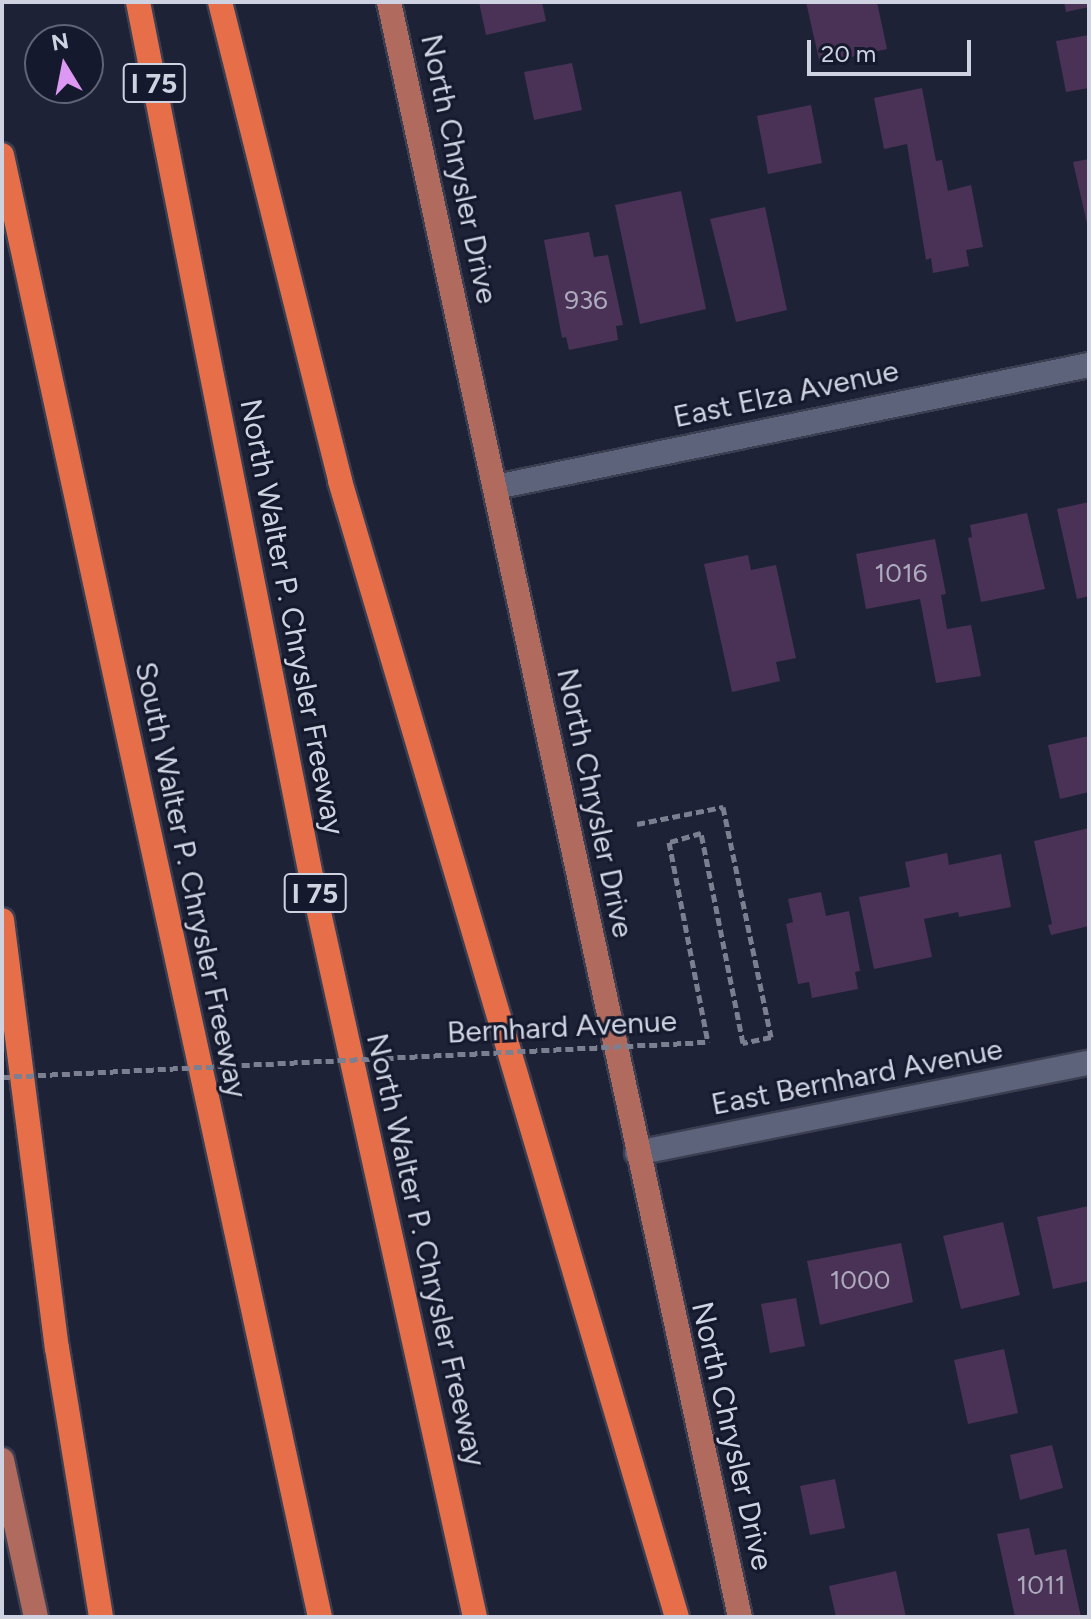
<!DOCTYPE html>
<html>
<head>
<meta charset="utf-8">
<style>
	body { margin:0 }
	#map { position:relative; width:1091px; height:1619px; overflow:hidden; background:#1e2237; font-family:Figtree,sans-serif }
	div>[style] { position:absolute }
	.building>* { inset:0; background:#493256 }
	.path>* { height:5px; margin-top:-2.5px; transform-origin:0; background:repeating-linear-gradient(90deg,#7b7f90 0 8px,transparent 0 12px) }
	.roads { filter:drop-shadow(2px 0 #3c3f51) drop-shadow(-2px 0 #3c3f51) drop-shadow(0 2px #3c3f51) drop-shadow(0 -2px #3c3f51) }
	.minor>* { height:24px; margin:-12px; padding:0 12px; transform-origin:12px; border-radius:12px; background:#5e637c }
	.major>* { height:24px; margin:-12px; padding:0 12px; transform-origin:12px; border-radius:12px; background:#b06a5e }
	.highway>* { height:24px; margin:-12px; padding:0 12px; transform-origin:12px; border-radius:12px; background:#e66f4a }
	.path-bridge>* { height:5px; margin-top:-2.5px; transform-origin:0; background:repeating-linear-gradient(90deg,#7b7f90 0 8px,transparent 0 12px) }
	span { translate:-50% -50%; white-space:nowrap; text-align:center; line-height:1.15; -webkit-text-stroke:6px #15192d; paint-order:stroke }
	.number-label { font-size:26px; color:#aeabbe }
	.number-label span { -webkit-text-stroke-width:0 }
	.shield-label span { padding:2px 6px; background:#15192d; border:2px solid; border-radius:6px; -webkit-text-stroke-width:0 }
	.shield-label { font-size:28px; color:#cfd3e1; font-weight:700 }
	.street-label { font-size:30px; color:#cfd3e1 }
	.frame { position:absolute; inset:0; border:4px solid #cfd3e1; pointer-events:none }
	.north { position:absolute; left:24px; top:24px; width:80px; height:80px; box-sizing:border-box; background:#15192d; border:2px solid #5f6375; border-radius:50%; rotate:350deg; font-size:22px; font-weight:700; line-height:32px; text-align:center; color:#cfd3e1 }
	.north::after { content:''; display:block; margin:auto; width:28px; height:36px; background:#dd98f3; clip-path:polygon(50% 0,100% 100%,50% 72%,0 100%) }
	.scale { position:absolute; left:807px; top:40px; width:164px; height:36px; box-sizing:border-box; border:4px solid #cfd3e1; border-top:0; padding-left:10px; font-size:24px; line-height:28px; white-space:nowrap; color:#cfd3e1; -webkit-text-stroke:6px #15192d; paint-order:stroke }
</style>
</head>
<body>
<div id="map">
	<div class="building">
		<div style="clip-path:polygon(479px 2px,542px 2px,546px 21px,486px 35px)"></div>
		<div style="clip-path:polygon(806px 2px,877px 2px,887px 49px,820px 64px)"></div>
		<div style="clip-path:polygon(1064px 2px,1089px 2px,1089px 7px,1066px 12px)"></div>
		<div style="clip-path:polygon(1089px 35px,1089px 88px,1066px 92px,1056px 41px)"></div>
		<div style="clip-path:polygon(572px 63px,582px 110px,534px 120px,524px 72px)"></div>
		<div style="clip-path:polygon(922px 88px,936px 161px,942px 160px,948px 191px,971px 185px,983px 247px,966px 250px,969px 266px,933px 273px,931px 258px,926px 260px,907px 144px,884px 149px,874px 98px)"></div>
		<div style="clip-path:polygon(811px 105px,822px 163px,768px 174px,757px 116px)"></div>
		<div style="clip-path:polygon(1089px 159px,1089px 228px,1088px 228px,1073px 162px)"></div>
		<div style="clip-path:polygon(681px 191px,706px 309px,640px 324px,615px 205px)"></div>
		<div style="clip-path:polygon(765px 207px,787px 310px,736px 322px,710px 219px)"></div>
		<div style="clip-path:polygon(589px 232px,594px 257px,608px 255px,623px 325px,616px 326px,618px 340px,569px 350px,566px 337px,562px 338px,544px 240px)"></div>
		<div style="clip-path:polygon(1089px 502px,1089px 596px,1077px 599px,1057px 509px)"></div>
		<div style="clip-path:polygon(1027px 513px,1045px 589px,981px 602px,968px 538px,972px 537px,970px 525px)"></div>
		<div style="clip-path:polygon(935px 539px,946px 594px,941px 595px,947px 629px,971px 625px,981px 676px,936px 683px,920px 599px,866px 609px,856px 554px)"></div>
		<div style="clip-path:polygon(748px 555px,751px 570px,776px 565px,796px 658px,776px 662px,780px 681px,732px 692px,704px 564px)"></div>
		<div style="clip-path:polygon(1089px 736px,1089px 792px,1060px 799px,1048px 745px)"></div>
		<div style="clip-path:polygon(1089px 828px,1089px 926px,1051px 935px,1048px 925px,1052px 924px,1034px 841px)"></div>
		<div style="clip-path:polygon(947px 853px,949px 865px,1001px 854px,1011px 907px,959px 917px,958px 912px,924px 919px,932px 957px,874px 969px,859px 897px,910px 887px,905px 862px)"></div>
		<div style="clip-path:polygon(821px 892px,826px 916px,849px 911px,860px 971px,855px 972px,858px 989px,812px 998px,809px 982px,798px 984px,786px 924px,793px 922px,788px 899px)"></div>
		<div style="clip-path:polygon(1089px 1206px,1089px 1281px,1053px 1289px,1037px 1217px)"></div>
		<div style="clip-path:polygon(1003px 1222px,1020px 1295px,961px 1309px,943px 1236px)"></div>
		<div style="clip-path:polygon(901px 1243px,913px 1302px,820px 1325px,807px 1261px)"></div>
		<div style="clip-path:polygon(796px 1298px,805px 1346px,770px 1353px,761px 1304px)"></div>
		<div style="clip-path:polygon(1004px 1349px,1018px 1413px,968px 1424px,954px 1360px)"></div>
		<div style="clip-path:polygon(1052px 1445px,1063px 1488px,1020px 1500px,1010px 1455px)"></div>
		<div style="clip-path:polygon(835px 1479px,845px 1528px,810px 1535px,800px 1486px)"></div>
		<div style="clip-path:polygon(1029px 1528px,1035px 1555px,1066px 1549px,1081px 1617px,1015px 1617px,997px 1534px)"></div>
		<div style="clip-path:polygon(896px 1571px,906px 1617px,836px 1617px,829px 1586px)"></div>
	</div>
	<div class="path">
		<div style="left:637px;top:824px;width:88px;rotate:-11.2deg"></div>
		<div style="left:723px;top:807px;width:235px;rotate:78.2deg"></div>
		<div style="left:771px;top:1037px;width:29px;rotate:168deg"></div>
		<div style="left:743px;top:1043px;width:214px;rotate:-101.3deg"></div>
		<div style="left:701px;top:833px;width:33px;rotate:164deg"></div>
		<div style="left:669px;top:842px;width:204px;rotate:79deg"></div>
	</div>
	<div class="roads">
		<div class="minor">
			<div style="left:496px;top:487px;width:605px;rotate:-11.63deg"></div>
			<div style="left:637px;top:1153px;width:461px;rotate:-11.3deg"></div>
		</div>
		<div class="major">
			<div style="left:389px;top:2px;width:1653px;rotate:77.74deg"></div>
			<div style="left:2px;top:1460px;width:161px;rotate:77.8deg"></div>
		</div>
		<div class="highway">
			<div style="left:138px;top:2px;width:891px;rotate:78.8deg"></div>
			<div style="left:311px;top:876px;width:759px;rotate:77.52deg"></div>
			<div style="left:220px;top:2px;width:494px;rotate:75.9deg"></div>
			<div style="left:340px;top:481px;width:1185px;rotate:73.48deg"></div>
			<div style="left:2px;top:155px;width:1496px;rotate:77.73deg"></div>
			<div style="left:2px;top:920px;width:432px;rotate:82.7deg"></div>
			<div style="left:57px;top:1348px;width:273px;rotate:80.7deg"></div>
		</div>
	</div>
	<div class="path-bridge">
		<div style="left:2px;top:1077px;width:707px;rotate:-2.84deg"></div>
	</div>
	<div class="number-label">
		<span style="left:586px;top:301px">936</span>
		<span style="left:901px;top:574px">1016</span>
		<span style="left:860px;top:1281px">1000</span>
		<span style="left:1041px;top:1586px">1011</span>
	</div>
	<div class="shield-label">
		<span style="left:154px;top:83px">I 75</span>
		<span style="left:315px;top:893px">I 75</span>
	</div>
	<div class="street-label">
		<span style="left:459px;top:169px;rotate:78deg">North Chrysler Drive</span>
		<span style="left:786px;top:394px;rotate:-12deg">East Elza Avenue</span>
		<span style="left:292px;top:617px;rotate:79deg">North Walter P. Chrysler Freeway</span>
		<span style="left:595px;top:803px;rotate:78deg">North Chrysler Drive</span>
		<span style="left:191px;top:880px;rotate:78deg">South Walter P. Chrysler Freeway</span>
		<span style="left:562px;top:1027px;rotate:-3deg">Bernhard Avenue</span>
		<span style="left:857px;top:1077px;rotate:-11deg">East Bernhard Avenue</span>
		<span style="left:426px;top:1250px;rotate:77deg">North Walter P. Chrysler Freeway</span>
		<span style="left:732px;top:1436px;rotate:77deg">North Chrysler Drive</span>
	</div>
	<div class="frame"></div>
	<div class="north">N</div>
	<div class="scale">20 m</div>
</div>
</body>
</html>
